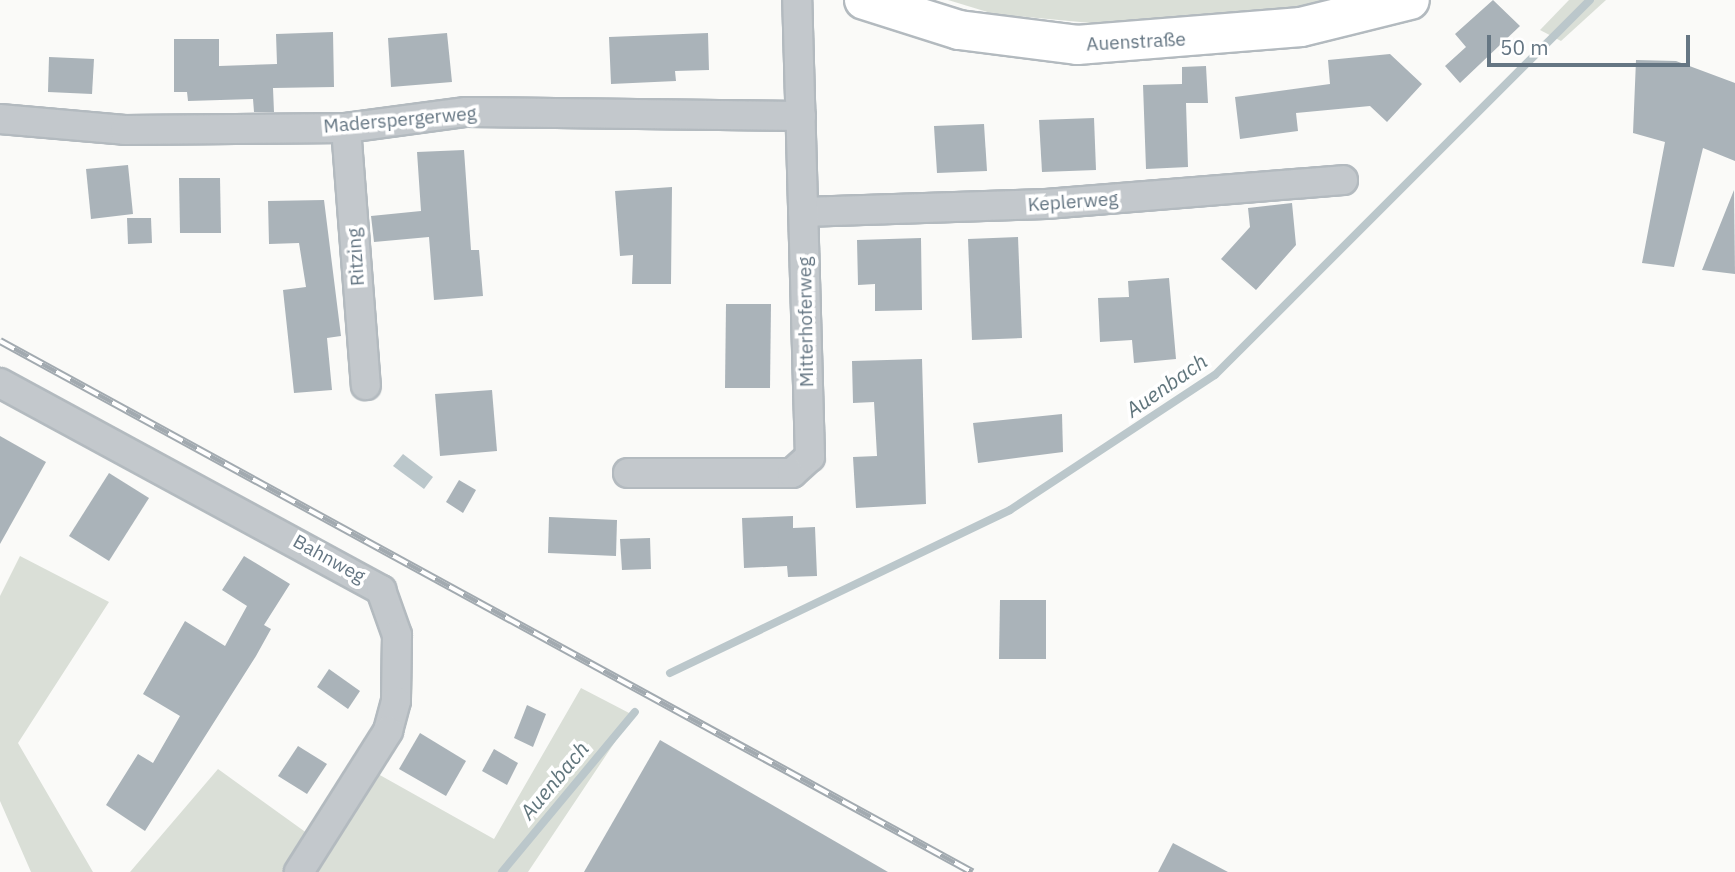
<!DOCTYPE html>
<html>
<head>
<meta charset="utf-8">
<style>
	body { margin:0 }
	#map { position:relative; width:1735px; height:872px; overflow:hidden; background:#fafaf8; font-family:"IBM Plex Sans",sans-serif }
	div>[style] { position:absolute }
	.green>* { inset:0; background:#dadfd7 }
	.water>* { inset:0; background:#bbc7cb }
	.stream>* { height:8px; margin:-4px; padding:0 4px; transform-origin:4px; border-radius:4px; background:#bbc7cb }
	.building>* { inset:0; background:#aab3b9 }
	.roads { filter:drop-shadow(2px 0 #b3babf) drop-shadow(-2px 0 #b3babf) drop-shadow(0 2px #b3babf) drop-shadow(0 -2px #b3babf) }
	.street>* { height:28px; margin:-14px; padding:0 14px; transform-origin:14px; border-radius:14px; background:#c3c8cc }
	.secondary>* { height:38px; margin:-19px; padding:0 19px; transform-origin:19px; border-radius:19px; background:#fff }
	.rail>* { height:8px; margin-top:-4px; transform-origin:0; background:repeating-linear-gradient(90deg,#fff 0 16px,#a2aab0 0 32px); box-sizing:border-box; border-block:2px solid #a2aab0 }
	span { translate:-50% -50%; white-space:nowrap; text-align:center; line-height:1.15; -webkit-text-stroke:7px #fff; paint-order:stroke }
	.street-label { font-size:19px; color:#657683 }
	.water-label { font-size:21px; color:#60757c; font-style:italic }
	.scale { position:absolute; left:1487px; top:35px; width:203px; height:32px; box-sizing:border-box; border:4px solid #657683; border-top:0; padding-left:9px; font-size:21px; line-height:24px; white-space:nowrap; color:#657683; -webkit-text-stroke:5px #fff; paint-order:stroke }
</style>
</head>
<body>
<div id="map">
	<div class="green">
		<div style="clip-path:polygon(948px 0,1331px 0,1230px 36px,994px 14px)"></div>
		<div style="clip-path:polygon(1569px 0,1606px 0,1561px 41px,1540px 30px)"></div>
		<div style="clip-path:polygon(20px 556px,109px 602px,18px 743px,93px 872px,31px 872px,0 801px,0 596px)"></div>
		<div style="clip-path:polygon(581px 688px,633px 715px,528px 872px,130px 872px,218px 769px,329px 849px,378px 774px,494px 839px)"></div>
	</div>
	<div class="water">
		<div style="clip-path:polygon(403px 454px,433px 477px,424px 489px,393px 466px)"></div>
	</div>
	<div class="stream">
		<div style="left:670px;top:673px;width:377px;rotate:-25.6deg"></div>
		<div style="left:1010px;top:510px;width:245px;rotate:-33.4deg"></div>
		<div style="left:1215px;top:375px;width:530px;rotate:-45deg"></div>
		<div style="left:502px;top:872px;width:208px;rotate:-50.3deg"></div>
	</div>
	<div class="building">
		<div style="clip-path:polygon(1493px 0,1520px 26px,1460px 83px,1445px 66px,1466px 47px,1455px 34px)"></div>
		<div style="clip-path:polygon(333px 32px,334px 87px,273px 88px,274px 112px,254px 112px,253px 99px,188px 101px,187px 92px,174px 92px,174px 39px,219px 39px,219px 66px,277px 64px,276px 34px)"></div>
		<div style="clip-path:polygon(447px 33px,452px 82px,391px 87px,388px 38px)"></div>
		<div style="clip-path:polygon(708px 33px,709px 70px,675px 71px,676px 81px,611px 84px,609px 37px)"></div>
		<div style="clip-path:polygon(1390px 54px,1422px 84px,1387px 122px,1370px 106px,1296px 113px,1298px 131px,1240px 139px,1235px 97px,1330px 84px,1328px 60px)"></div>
		<div style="clip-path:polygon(49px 57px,94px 59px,92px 94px,48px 92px)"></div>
		<div style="clip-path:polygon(1636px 60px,1676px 61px,1735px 83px,1735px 161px,1703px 148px,1674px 267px,1642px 263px,1665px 142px,1633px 133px)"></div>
		<div style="clip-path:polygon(1206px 66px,1208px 103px,1186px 103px,1188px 167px,1146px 169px,1143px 85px,1182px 84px,1182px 67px)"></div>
		<div style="clip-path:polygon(1094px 118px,1096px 170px,1042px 172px,1039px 120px)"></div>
		<div style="clip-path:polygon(984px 124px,987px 171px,937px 173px,934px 126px)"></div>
		<div style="clip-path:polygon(464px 150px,471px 250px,479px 250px,483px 296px,434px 300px,429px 237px,374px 242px,371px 216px,421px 211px,417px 152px)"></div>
		<div style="clip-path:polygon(128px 165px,133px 214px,91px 219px,86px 169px)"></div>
		<div style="clip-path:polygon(179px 178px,220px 178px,221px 233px,180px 233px)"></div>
		<div style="clip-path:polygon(672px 187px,671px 284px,632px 284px,633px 255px,620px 256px,615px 191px)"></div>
		<div style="clip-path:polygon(1734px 190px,1735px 274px,1702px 270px)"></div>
		<div style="clip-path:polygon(324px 200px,341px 336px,327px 338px,332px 390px,294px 393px,283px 290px,306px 287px,299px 243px,269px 244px,268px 201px)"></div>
		<div style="clip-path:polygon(1292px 203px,1296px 245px,1256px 290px,1221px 259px,1250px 227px,1248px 208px)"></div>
		<div style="clip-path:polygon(127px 218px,151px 218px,152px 243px,128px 244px)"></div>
		<div style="clip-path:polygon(1018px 237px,1022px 338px,972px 340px,968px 239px)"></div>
		<div style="clip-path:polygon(921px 238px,922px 310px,875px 311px,875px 284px,858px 285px,857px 240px)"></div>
		<div style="clip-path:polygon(1169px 278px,1176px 359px,1134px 363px,1132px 340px,1100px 342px,1098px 298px,1129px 297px,1128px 281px)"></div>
		<div style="clip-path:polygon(726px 304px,771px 304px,770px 388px,725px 388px)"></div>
		<div style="clip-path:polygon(922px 359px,926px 504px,856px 508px,853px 457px,877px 456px,874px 402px,853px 403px,852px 361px)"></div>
		<div style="clip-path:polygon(492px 390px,497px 451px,440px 456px,435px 394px)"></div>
		<div style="clip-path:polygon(1062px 414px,1063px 452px,978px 463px,973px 423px)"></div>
		<div style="clip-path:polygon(0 436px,46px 462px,0 544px)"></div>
		<div style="clip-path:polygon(109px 473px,149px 498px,109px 561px,69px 536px)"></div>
		<div style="clip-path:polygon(459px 480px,476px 490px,463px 513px,446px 502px)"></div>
		<div style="clip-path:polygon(793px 516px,793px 528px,815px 527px,817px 576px,788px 577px,787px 566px,744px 568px,742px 518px)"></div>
		<div style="clip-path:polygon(549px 517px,617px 520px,616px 556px,548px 553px)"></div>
		<div style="clip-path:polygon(650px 538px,651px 569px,622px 570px,620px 539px)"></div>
		<div style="clip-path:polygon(244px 556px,290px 584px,264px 625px,271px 629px,256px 656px,145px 831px,106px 805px,138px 754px,153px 763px,180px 716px,143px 694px,185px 621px,225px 646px,247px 606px,222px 590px)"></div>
		<div style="clip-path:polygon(1000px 600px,1046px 600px,1046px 659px,999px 659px)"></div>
		<div style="clip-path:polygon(329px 669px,360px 691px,348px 709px,317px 687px)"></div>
		<div style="clip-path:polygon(527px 705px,546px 714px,533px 747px,514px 738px)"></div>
		<div style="clip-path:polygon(420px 733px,466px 761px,446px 796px,399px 769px)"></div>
		<div style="clip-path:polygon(660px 740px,888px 872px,584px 872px)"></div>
		<div style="clip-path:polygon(298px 746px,327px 764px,307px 794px,278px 776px)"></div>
		<div style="clip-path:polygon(494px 749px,518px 763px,507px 785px,482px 771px)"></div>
		<div style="clip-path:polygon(1173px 843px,1228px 872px,1158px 872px)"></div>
	</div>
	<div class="roads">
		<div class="street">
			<div style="left:0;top:119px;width:125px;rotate:5deg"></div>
			<div style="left:125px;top:130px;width:221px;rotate:-0.5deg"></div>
			<div style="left:346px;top:128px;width:121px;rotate:-7.6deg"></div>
			<div style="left:466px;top:112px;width:335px;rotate:0.7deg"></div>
			<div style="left:346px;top:128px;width:258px;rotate:85.6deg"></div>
			<div style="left:803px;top:212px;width:243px;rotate:-1.9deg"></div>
			<div style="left:1046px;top:204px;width:298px;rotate:-4.6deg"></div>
			<div style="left:0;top:383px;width:434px;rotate:28.5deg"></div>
			<div style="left:381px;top:590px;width:48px;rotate:70.4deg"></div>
			<div style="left:397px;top:635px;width:66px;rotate:90.9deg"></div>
			<div style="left:396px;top:701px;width:31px;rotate:105deg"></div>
			<div style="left:388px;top:731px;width:167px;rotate:122.3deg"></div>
			<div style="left:628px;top:473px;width:164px"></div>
			<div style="left:792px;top:473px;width:24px;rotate:-42deg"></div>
			<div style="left:810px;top:457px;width:457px;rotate:-91.6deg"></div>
		</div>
		<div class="secondary">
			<div style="left:864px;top:0;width:100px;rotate:17.5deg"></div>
			<div style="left:959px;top:30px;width:119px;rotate:7.2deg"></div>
			<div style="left:1077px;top:45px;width:225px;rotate:-4.6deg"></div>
			<div style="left:1301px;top:27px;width:112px;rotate:-13.9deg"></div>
		</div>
	</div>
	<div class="rail">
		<div style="left:0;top:341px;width:1108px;rotate:28.65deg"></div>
	</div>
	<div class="street-label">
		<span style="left:1136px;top:42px;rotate:-3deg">Auenstraße</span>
		<span style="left:400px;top:120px;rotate:-5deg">Maderspergerweg</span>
		<span style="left:1073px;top:202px;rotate:-4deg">Keplerweg</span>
		<span style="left:356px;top:257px;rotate:-94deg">Ritzing</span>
		<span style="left:806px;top:322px;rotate:-91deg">Mitterhoferweg</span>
		<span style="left:329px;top:559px;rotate:29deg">Bahnweg</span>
	</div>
	<div class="water-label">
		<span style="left:1166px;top:385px;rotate:-35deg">Auenbach</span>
		<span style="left:554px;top:780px;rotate:-50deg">Auenbach</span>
	</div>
	<div class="scale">50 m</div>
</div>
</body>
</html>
